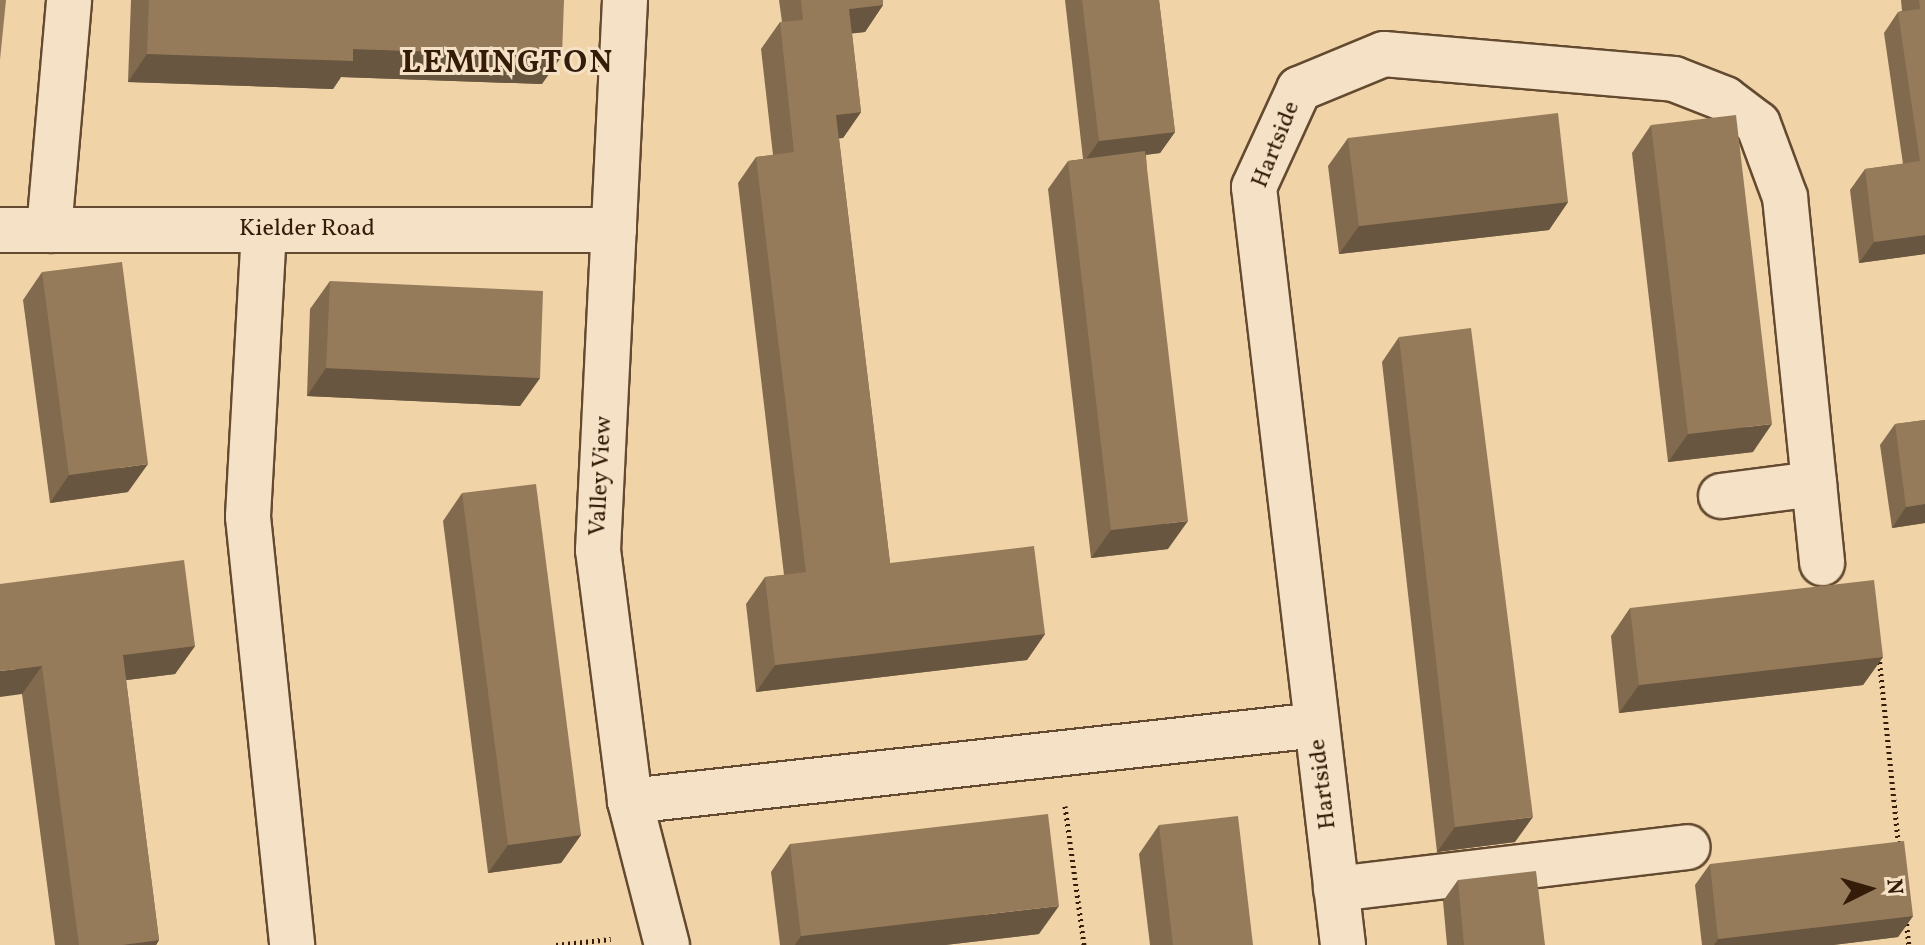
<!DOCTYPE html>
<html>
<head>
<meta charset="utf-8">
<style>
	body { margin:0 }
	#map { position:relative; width:1925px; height:945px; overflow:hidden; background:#f0d3a7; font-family:Vollkorn,serif }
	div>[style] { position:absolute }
	.path>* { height:5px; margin-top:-2.5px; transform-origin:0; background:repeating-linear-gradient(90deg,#341c09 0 2px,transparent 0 6px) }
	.roads { filter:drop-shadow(2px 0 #634a30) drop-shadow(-2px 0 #634a30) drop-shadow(0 2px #634a30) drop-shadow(0 -2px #634a30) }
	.minor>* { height:44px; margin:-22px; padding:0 22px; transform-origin:22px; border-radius:22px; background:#f5e2c6 }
	.wall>* { inset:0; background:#816a4e }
	.shaded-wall>* { inset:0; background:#695640 }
	.building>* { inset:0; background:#967b5b }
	span { translate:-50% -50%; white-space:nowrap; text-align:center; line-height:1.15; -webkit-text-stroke:6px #f5e2c6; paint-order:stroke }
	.street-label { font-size:24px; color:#341c09 }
	.district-label { font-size:32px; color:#341c09; font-weight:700; letter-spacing:2px }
	.north { position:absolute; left:1829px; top:849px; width:80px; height:80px; -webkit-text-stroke:6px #f5e2c6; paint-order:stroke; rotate:85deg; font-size:22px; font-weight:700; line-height:32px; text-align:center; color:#341c09 }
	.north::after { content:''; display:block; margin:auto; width:28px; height:36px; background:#341c09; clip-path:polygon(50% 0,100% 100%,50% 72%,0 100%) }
</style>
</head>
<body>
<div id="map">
	<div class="path">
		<div style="left:1879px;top:656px;width:194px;rotate:84.1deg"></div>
		<div style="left:1065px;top:806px;width:140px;rotate:82.2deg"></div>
		<div style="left:1906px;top:918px;width:27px;rotate:84deg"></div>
		<div style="left:556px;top:945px;width:55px;rotate:-6.2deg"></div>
	</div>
	<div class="roads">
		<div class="minor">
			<div style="left:625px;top:0;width:551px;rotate:92.81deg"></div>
			<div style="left:598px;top:550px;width:253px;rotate:82.7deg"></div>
			<div style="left:630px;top:801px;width:149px;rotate:75.6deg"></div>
			<div style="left:0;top:230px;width:614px"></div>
			<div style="left:49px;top:230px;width:231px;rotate:-85deg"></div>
			<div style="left:264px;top:230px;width:287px;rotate:93.2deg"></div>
			<div style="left:248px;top:517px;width:430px;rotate:84.1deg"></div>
			<div style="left:1721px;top:496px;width:94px;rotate:-7.4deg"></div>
			<div style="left:630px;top:801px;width:691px;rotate:-6.31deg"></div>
			<div style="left:1336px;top:889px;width:354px;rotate:-6.8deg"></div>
			<div style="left:1343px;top:945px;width:763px;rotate:-96.7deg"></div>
			<div style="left:1254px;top:187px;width:108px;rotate:-65.3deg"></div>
			<div style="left:1299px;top:89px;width:92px;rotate:-22.4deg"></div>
			<div style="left:1384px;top:54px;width:291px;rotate:4.9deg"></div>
			<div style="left:1674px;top:79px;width:55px;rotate:21.4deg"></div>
			<div style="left:1725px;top:99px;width:41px;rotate:37.1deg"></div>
			<div style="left:1758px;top:124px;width:78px;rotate:69.7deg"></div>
			<div style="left:1785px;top:197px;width:368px;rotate:84.2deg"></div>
		</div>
	</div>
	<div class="wall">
		<div style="clip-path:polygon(131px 0,564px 0,542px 84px,341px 77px,333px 89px,128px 82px)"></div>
		<div style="clip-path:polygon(779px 0,883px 0,883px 5px,865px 32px,852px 33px,861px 112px,843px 138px,839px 138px,890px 563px,1045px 634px,1027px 660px,756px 692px,746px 604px,765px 577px,784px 575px,738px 183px,756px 157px,773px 155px,761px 49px,780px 22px,782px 22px)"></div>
		<div style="clip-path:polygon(1065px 0,1159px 0,1175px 132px,1160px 153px,1146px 155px,1168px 549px,1091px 558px,1048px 189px,1068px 161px,1083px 159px)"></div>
		<div style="clip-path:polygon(1901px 0,1925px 0,1925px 254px,1859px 263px,1850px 190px,1865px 169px,1903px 164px,1884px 33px,1898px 12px,1902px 11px)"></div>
		<div style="clip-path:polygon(1651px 125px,1753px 452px,1668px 462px,1632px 153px)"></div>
		<div style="clip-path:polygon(1348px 138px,1568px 202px,1549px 230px,1339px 254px,1328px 166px)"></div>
		<div style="clip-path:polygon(42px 272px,128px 492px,50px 503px,23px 300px)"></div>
		<div style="clip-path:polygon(330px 281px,540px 378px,520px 406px,307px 396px,310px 309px)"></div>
		<div style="clip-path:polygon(1399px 337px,1515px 842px,1437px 852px,1382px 362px)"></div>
		<div style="clip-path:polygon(1925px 420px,1925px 523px,1892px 528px,1880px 445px,1895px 424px)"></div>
		<div style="clip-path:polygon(462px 493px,581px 835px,561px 863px,488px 873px,443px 521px)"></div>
		<div style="clip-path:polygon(0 584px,195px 646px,175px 674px,126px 680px,159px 940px,156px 945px,55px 945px,22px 694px)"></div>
		<div style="clip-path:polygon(1630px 608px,1883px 657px,1863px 685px,1619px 713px,1611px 636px)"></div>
		<div style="clip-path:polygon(1159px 825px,1253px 945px,1150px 945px,1139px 854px)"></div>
		<div style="clip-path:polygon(790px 844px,1039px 934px,945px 945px,780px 945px,771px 872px)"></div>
		<div style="clip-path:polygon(1710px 864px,1913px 916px,1898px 937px,1833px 945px,1702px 945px,1695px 885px)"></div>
		<div style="clip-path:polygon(1458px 880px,1545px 945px,1447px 945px,1443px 901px)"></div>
	</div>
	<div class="shaded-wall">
		<div style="clip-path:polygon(883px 5px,865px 32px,831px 36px,849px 9px)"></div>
		<div style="clip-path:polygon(353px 49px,562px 56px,542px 84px,341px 77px,333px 89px,128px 82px,147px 54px)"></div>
		<div style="clip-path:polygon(861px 112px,843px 138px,818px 141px,836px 115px)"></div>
		<div style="clip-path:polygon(1175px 132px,1160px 153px,1084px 162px,1099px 141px)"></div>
		<div style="clip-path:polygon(1568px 202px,1549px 230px,1339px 254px,1359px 226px)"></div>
		<div style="clip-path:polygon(1925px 235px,1925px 254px,1859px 263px,1874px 242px)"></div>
		<div style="clip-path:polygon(326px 368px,540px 378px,520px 406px,307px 396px)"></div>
		<div style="clip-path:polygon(1772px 424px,1753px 452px,1668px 462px,1688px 434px)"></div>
		<div style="clip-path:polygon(148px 464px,128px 492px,50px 503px,69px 475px)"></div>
		<div style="clip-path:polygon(1925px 504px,1925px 523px,1892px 528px,1906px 507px)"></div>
		<div style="clip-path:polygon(1188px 521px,1168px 549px,1091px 558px,1111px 530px)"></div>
		<div style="clip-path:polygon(1045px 634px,1027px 660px,756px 692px,775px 665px)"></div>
		<div style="clip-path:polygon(195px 646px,175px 674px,103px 683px,123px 655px)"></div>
		<div style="clip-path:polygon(1883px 657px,1863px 685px,1619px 713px,1639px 685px)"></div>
		<div style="clip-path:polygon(42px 666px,22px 694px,0 697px,0 671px)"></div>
		<div style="clip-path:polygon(1533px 817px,1515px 842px,1437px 852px,1455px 827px)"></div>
		<div style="clip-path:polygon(581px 835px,561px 863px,488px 873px,508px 845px)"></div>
		<div style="clip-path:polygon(1059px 906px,1039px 934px,945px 945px,795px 945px,801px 936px)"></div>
		<div style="clip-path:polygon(1913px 916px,1898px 937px,1833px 945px,1714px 945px,1718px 939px)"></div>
		<div style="clip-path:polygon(159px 940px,156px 945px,122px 945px)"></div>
	</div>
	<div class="building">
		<div style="clip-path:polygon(0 0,6px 0,0 60px)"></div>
		<div style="clip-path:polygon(149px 0,564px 0,562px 56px,353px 49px,353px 61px,147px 54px)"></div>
		<div style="clip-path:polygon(801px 0,883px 0,883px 5px,849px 9px,861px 112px,836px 115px,890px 563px,1034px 546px,1045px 634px,775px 665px,765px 577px,806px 572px,756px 157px,794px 152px,780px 22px,803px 20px)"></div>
		<div style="clip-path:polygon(1082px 0,1159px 0,1175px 132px,1099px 141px)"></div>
		<div style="clip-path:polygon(1919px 0,1925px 0,1925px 235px,1874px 242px,1865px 169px,1920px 161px,1898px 12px,1920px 9px)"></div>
		<div style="clip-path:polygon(1558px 113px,1568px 202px,1359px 226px,1348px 138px)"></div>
		<div style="clip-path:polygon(1736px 115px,1772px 424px,1688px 434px,1651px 125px)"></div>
		<div style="clip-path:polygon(1145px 151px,1188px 521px,1111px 530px,1068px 161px)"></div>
		<div style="clip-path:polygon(122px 262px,148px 464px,69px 475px,42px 272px)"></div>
		<div style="clip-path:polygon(330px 281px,543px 291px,540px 378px,326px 368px)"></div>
		<div style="clip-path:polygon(1471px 328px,1533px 817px,1455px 827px,1399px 337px)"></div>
		<div style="clip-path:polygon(1925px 420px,1925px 504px,1906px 507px,1895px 424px)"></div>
		<div style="clip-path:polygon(536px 484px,581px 835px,508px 845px,462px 493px)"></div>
		<div style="clip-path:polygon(184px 560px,195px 646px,123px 655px,159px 940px,122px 945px,79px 945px,42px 666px,0 671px,0 584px)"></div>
		<div style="clip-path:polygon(1874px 580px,1883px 657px,1639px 685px,1630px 608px)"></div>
		<div style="clip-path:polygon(1048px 814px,1059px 906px,801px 936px,790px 844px)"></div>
		<div style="clip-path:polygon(1238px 816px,1253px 945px,1173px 945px,1159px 825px)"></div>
		<div style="clip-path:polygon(1904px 841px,1913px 916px,1718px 939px,1710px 864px)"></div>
		<div style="clip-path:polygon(1536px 871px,1545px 945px,1464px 945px,1458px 880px)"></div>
	</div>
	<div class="street-label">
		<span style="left:1277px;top:145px;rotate:-68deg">Hartside</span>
		<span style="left:307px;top:230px">Kielder Road</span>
		<span style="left:602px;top:476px;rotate:-87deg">Valley View</span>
		<span style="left:1324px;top:784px;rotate:-97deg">Hartside</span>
	</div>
	<div class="district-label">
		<span style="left:508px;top:64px">LEMINGTON</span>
	</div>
	<div class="north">N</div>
</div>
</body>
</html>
